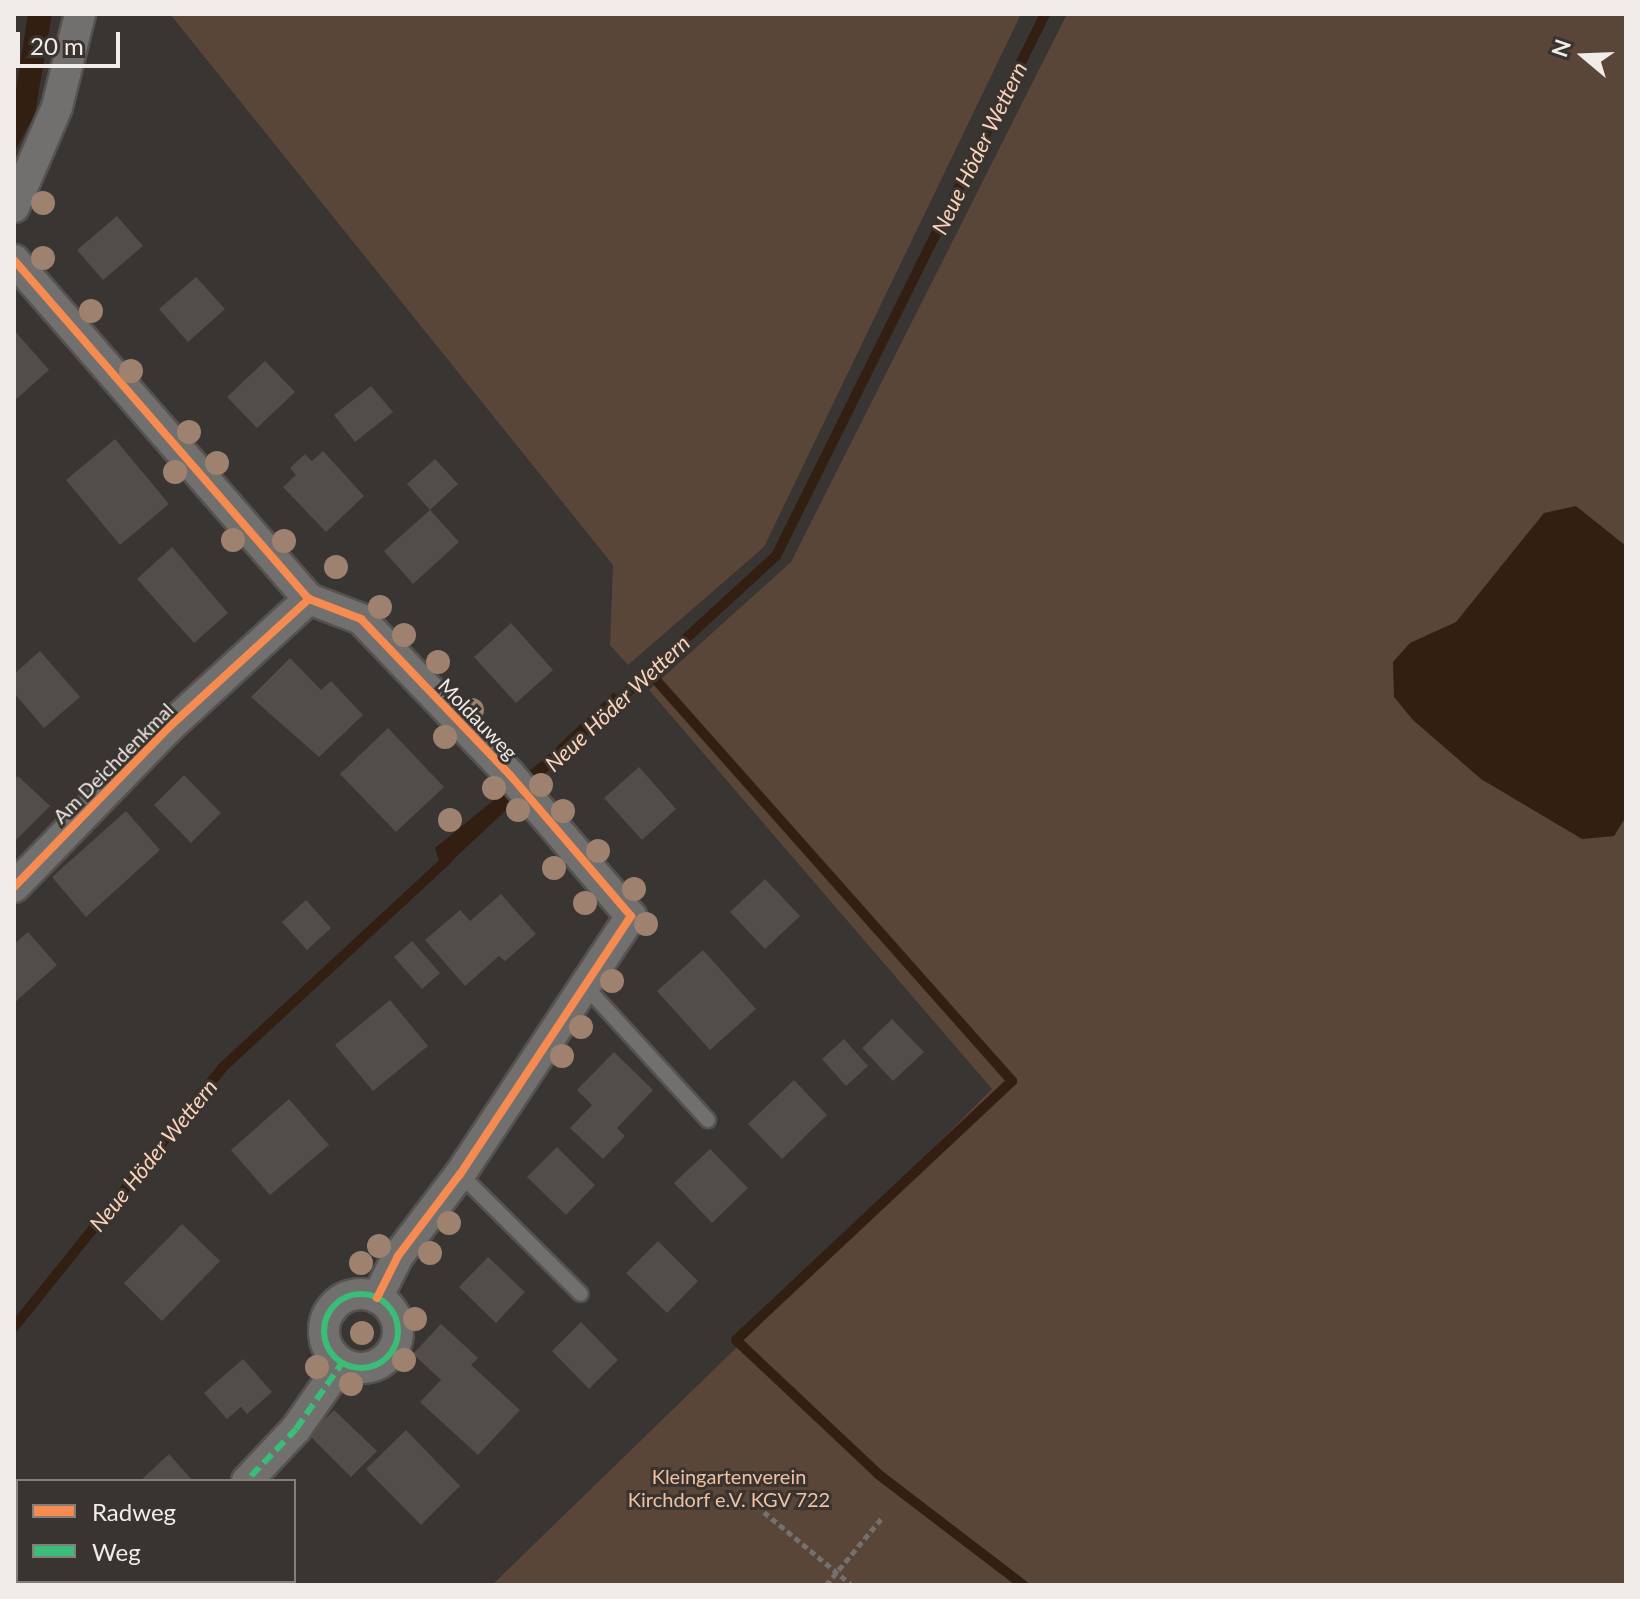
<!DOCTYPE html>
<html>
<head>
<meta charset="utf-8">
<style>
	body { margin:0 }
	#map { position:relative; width:1640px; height:1599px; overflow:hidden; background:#383532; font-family:Lato,sans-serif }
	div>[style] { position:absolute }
	.green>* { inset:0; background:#5a4539 }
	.water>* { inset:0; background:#331f11 }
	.stream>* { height:10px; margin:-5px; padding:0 5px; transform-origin:5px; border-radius:5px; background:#331f11 }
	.building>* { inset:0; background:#534d49 }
	.path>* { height:5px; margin-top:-2.5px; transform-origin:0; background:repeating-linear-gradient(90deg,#73706e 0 6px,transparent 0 10px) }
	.roads { filter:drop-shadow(2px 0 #565250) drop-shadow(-2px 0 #565250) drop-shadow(0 2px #565250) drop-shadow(0 -2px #565250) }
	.lane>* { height:14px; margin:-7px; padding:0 7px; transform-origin:7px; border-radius:7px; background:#72706e }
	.street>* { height:30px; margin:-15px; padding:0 15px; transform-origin:15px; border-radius:15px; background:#72706e }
	.street>.ring { margin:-15px; padding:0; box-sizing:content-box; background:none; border:30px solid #72706e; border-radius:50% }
	.quiet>* { height:6px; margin-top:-3px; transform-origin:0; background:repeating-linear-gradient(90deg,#3abd76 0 12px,transparent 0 18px) }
	.quiet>.ring { margin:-3px; padding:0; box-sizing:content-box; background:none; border:6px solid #3abd76; border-radius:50% }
	.cycleway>* { height:8px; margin:-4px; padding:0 4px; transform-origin:4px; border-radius:4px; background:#f68b52 }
	.trees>* { width:24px; height:24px; margin:-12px; border-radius:50%; background:#9e816e }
	span { translate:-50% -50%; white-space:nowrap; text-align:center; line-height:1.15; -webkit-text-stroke:6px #3a3430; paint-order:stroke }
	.street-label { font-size:20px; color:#f0ece9 }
	.park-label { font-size:20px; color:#f2c0a0 }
	.water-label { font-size:22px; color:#fcd2b9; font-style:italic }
	.frame { position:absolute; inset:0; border:16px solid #f0ece9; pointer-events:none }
	.legend { position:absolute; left:16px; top:1479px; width:280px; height:104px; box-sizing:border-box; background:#3a3430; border:2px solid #837e7a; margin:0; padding:10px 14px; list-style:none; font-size:24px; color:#f0ece9 }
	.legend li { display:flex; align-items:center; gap:16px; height:40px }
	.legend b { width:40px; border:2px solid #837e7a }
	.north { position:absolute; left:1544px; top:16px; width:80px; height:80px; -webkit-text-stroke:6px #3a3430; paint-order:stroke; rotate:289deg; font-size:22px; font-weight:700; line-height:32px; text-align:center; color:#f0ece9 }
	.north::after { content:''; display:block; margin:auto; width:28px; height:36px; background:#f0ece9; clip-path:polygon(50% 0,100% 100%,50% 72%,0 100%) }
	.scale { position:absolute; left:16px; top:32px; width:104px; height:36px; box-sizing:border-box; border:4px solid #f0ece9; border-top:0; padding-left:10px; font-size:24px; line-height:28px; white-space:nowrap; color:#f0ece9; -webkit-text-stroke:6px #3a3430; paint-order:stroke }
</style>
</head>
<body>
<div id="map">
	<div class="green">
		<div style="clip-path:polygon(170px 14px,1021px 14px,764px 547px,628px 665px,610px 645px,613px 565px)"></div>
		<div style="clip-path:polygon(1067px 14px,1626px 14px,1626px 1585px,492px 1585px,733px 1351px,992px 1089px,649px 690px,791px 562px)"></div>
	</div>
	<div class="water">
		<div style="clip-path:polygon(28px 14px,52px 14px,35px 113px,14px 153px,14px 102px)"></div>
		<div style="clip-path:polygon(1576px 506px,1626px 546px,1626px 817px,1614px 836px,1582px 839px,1481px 779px,1413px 720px,1394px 697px,1393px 662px,1410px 643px,1456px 622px,1544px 513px)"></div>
		<div style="clip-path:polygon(614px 692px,621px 703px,442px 870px,435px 848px,544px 759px)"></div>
	</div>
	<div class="stream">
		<div style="left:649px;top:672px;width:547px;rotate:48.41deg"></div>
		<div style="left:1012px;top:1081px;width:378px;rotate:136.8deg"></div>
		<div style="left:736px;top:1340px;width:195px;rotate:43.3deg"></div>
		<div style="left:878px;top:1474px;width:183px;rotate:37.4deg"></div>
		<div style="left:610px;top:708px;width:225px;rotate:-42.5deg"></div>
		<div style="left:776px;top:556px;width:605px;rotate:-63.6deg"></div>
		<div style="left:14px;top:1327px;width:332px;rotate:-51.2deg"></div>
		<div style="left:222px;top:1068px;width:309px;rotate:-42.8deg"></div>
	</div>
	<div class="building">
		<div style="clip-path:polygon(117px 216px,143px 246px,103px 280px,77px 250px)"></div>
		<div style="clip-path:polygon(196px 277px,225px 309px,188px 342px,159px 309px)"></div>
		<div style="clip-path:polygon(14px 330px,49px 370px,14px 401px)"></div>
		<div style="clip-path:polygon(265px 361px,295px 392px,257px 428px,227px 397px)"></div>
		<div style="clip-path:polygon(371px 386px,393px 412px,355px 442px,334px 415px)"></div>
		<div style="clip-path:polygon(115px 439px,169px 504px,120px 545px,66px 480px)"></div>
		<div style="clip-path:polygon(323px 451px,364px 496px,326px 532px,283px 487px,296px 475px,290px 468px,305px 454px,312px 461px)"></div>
		<div style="clip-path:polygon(435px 459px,458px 484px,430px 510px,407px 484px)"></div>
		<div style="clip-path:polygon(430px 510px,459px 542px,413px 584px,384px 551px)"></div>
		<div style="clip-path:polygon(172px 547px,228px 613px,194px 643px,137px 579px)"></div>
		<div style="clip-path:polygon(511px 623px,553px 670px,516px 703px,474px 657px)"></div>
		<div style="clip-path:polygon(40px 651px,80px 697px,44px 728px,14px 693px,14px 674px)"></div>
		<div style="clip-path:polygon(290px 658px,321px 690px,331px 681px,363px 715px,319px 757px,251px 697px)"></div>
		<div style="clip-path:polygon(388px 728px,444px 787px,396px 832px,340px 774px)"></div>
		<div style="clip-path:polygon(639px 767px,676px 809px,642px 840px,604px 798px)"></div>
		<div style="clip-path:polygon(184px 775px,221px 813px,191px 843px,154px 805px)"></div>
		<div style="clip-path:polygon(18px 776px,50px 806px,14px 842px,14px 780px)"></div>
		<div style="clip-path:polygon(126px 811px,160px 850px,86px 917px,52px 877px)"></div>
		<div style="clip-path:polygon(765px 879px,800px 916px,765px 949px,730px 912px)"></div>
		<div style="clip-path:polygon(501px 894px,536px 934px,505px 961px,499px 956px,465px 986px,425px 940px,460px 910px,470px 921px)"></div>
		<div style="clip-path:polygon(306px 900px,331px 928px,307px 950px,282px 922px)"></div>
		<div style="clip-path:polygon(28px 932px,57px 965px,14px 1003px,14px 944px)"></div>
		<div style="clip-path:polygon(412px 941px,440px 973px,422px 989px,394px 957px)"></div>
		<div style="clip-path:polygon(703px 950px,756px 1009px,710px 1050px,657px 991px)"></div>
		<div style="clip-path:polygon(390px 1000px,428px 1046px,373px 1091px,335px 1045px)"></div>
		<div style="clip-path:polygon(892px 1019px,924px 1052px,893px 1081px,862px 1048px)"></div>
		<div style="clip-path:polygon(844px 1039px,868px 1066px,846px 1086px,822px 1059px)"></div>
		<div style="clip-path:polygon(614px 1052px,653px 1090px,617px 1128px,625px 1136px,603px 1159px,570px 1128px,592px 1105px,577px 1090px)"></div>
		<div style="clip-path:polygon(794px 1080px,827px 1115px,782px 1159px,748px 1124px)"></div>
		<div style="clip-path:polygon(289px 1099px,329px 1145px,270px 1195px,231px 1150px)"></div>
		<div style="clip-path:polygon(557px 1147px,595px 1185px,566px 1215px,527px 1177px)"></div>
		<div style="clip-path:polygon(710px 1149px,748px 1188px,712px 1223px,674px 1183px)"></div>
		<div style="clip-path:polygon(182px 1224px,220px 1261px,162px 1321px,124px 1283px)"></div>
		<div style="clip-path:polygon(658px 1241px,698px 1281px,667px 1313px,626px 1273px)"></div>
		<div style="clip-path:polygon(488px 1257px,525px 1292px,496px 1323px,459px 1287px)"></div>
		<div style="clip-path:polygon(581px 1322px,618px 1360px,589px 1389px,552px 1351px)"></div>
		<div style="clip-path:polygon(441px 1324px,478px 1358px,471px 1365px,520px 1410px,478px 1455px,420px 1402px,441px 1380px,413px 1354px)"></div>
		<div style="clip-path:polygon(243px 1359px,272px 1392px,247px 1414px,241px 1407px,227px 1419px,204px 1393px)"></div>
		<div style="clip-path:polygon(334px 1410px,377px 1451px,351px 1477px,309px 1435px)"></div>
		<div style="clip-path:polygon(406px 1430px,460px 1486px,421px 1525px,366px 1469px)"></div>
		<div style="clip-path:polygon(169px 1454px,193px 1481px,140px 1481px)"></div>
		<div style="clip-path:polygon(205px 1581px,272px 1581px,200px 1585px)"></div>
	</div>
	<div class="path">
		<div style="left:764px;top:1512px;width:114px;rotate:39.7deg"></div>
		<div style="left:826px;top:1585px;width:86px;rotate:-50.2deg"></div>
	</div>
	<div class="roads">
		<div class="lane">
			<div style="left:585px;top:986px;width:182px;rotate:47.5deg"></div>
			<div style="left:460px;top:1174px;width:170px;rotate:44.8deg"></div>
		</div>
		<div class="street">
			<div style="left:14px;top:207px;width:109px;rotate:-66.7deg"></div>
			<div style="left:57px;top:107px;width:96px;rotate:-76.1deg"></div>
			<div style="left:14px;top:260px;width:449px;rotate:49deg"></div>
			<div style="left:309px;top:599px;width:56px;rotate:21deg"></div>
			<div style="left:361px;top:619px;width:216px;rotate:46.3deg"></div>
			<div style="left:510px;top:775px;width:186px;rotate:49.4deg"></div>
			<div style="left:631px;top:916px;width:310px;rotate:123.5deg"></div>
			<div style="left:460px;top:1174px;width:103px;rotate:127.1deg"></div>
			<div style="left:398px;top:1256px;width:47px;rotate:116.6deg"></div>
			<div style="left:14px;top:887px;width:220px;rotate:-45.9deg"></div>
			<div style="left:167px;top:729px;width:193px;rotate:-42.5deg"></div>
			<div class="ring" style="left:324px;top:1294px;width:44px;height:44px"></div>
			<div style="left:247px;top:1481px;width:71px;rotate:-46.7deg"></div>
			<div style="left:296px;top:1429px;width:80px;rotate:-55.1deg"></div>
			<div style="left:162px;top:1585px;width:6px;rotate:-45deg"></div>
		</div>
	</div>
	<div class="quiet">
		<div class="ring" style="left:324px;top:1294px;width:68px;height:68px"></div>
		<div style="left:251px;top:1476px;width:65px;rotate:-46.2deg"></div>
		<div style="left:296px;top:1429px;width:80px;rotate:-55.1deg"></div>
	</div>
	<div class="cycleway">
		<div style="left:14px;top:260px;width:449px;rotate:49deg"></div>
		<div style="left:309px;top:599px;width:56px;rotate:21deg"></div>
		<div style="left:361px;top:619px;width:216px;rotate:46.3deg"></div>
		<div style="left:510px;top:775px;width:186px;rotate:49.4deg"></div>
		<div style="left:631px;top:916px;width:310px;rotate:123.5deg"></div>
		<div style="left:460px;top:1174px;width:103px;rotate:127.1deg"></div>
		<div style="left:398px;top:1256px;width:47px;rotate:116.6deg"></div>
		<div style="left:14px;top:887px;width:220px;rotate:-45.9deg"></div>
		<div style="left:167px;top:729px;width:193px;rotate:-42.5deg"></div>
	</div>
	<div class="trees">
		<div style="left:43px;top:203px"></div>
		<div style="left:43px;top:258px"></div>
		<div style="left:91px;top:311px"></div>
		<div style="left:131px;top:371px"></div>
		<div style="left:189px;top:432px"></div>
		<div style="left:217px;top:463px"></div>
		<div style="left:175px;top:472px"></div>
		<div style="left:233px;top:540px"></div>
		<div style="left:284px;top:541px"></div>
		<div style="left:336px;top:567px"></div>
		<div style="left:380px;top:607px"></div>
		<div style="left:404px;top:635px"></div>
		<div style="left:438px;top:662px"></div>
		<div style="left:472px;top:710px"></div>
		<div style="left:445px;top:737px"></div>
		<div style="left:541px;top:785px"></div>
		<div style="left:494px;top:788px"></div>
		<div style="left:518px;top:810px"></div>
		<div style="left:563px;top:811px"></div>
		<div style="left:450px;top:820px"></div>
		<div style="left:598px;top:851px"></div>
		<div style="left:554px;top:868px"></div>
		<div style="left:634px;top:889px"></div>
		<div style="left:585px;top:903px"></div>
		<div style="left:646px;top:924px"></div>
		<div style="left:612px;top:981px"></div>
		<div style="left:581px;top:1027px"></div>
		<div style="left:562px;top:1056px"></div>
		<div style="left:449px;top:1223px"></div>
		<div style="left:379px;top:1246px"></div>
		<div style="left:430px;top:1253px"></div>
		<div style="left:361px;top:1263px"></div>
		<div style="left:415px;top:1319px"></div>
		<div style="left:362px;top:1333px"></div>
		<div style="left:404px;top:1360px"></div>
		<div style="left:317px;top:1367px"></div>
		<div style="left:351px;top:1384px"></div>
	</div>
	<div class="street-label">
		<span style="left:478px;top:719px;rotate:46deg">Moldauweg</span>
		<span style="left:113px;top:763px;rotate:-45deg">Am Deichdenkmal</span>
	</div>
	<div class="park-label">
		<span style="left:729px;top:1488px">Kleingartenverein<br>Kirchdorf e.V. KGV 722</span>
	</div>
	<div class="water-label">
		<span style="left:979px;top:148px;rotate:-64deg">Neue Höder Wettern</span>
		<span style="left:617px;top:703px;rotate:-43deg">Neue Höder Wettern</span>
		<span style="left:153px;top:1155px;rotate:-51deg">Neue Höder Wettern</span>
	</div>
	<div class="frame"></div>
	<ul class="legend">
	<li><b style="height:10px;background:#f68b52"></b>Radweg</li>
	<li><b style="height:10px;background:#3abd76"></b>Weg</li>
	</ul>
	<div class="north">N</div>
	<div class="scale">20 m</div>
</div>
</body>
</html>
